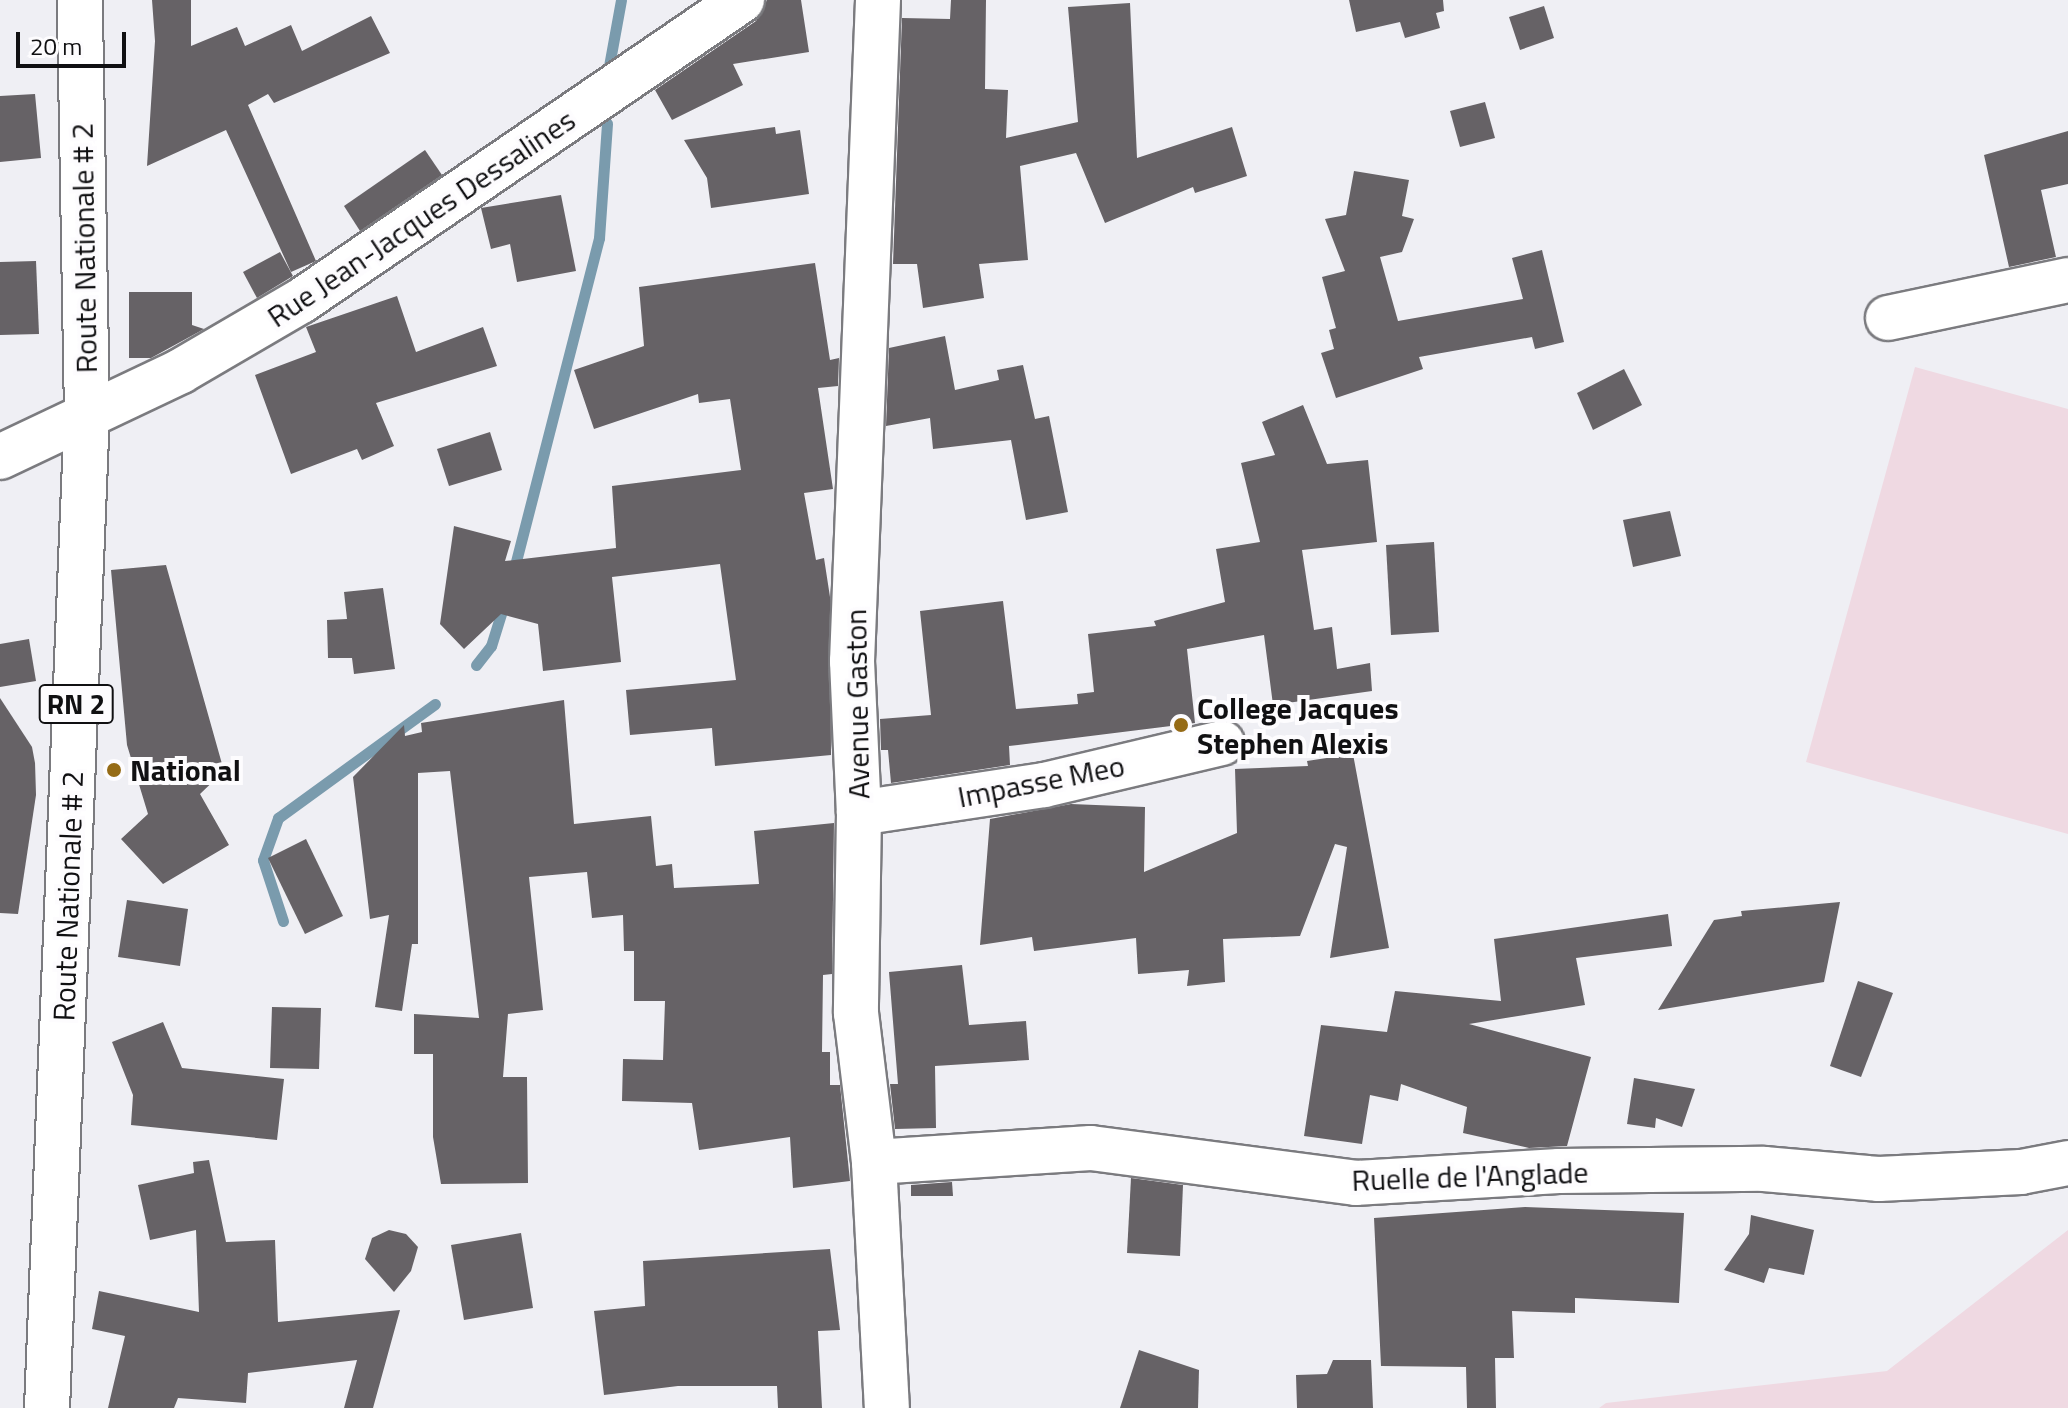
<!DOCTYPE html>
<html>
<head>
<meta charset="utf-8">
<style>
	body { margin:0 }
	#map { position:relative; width:2068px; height:1408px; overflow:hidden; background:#efeff4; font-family:"Titillium Web",sans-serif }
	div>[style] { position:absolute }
	.green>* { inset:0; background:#efd9e2 }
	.stream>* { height:11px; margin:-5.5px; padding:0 5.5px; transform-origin:5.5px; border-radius:5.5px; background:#7a9bad }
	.building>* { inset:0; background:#666266 }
	.roads { filter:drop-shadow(2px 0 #7b7b7f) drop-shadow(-2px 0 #7b7b7f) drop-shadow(0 2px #7b7b7f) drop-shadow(0 -2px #7b7b7f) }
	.minor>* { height:44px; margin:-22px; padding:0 22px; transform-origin:22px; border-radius:22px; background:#fff }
	.major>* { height:44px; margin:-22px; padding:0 22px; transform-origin:22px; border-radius:22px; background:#fff }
	.dots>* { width:22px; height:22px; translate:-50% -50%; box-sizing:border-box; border:4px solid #fdfcfe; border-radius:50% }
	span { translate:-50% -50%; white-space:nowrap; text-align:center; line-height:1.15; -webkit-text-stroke:8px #fdfcfe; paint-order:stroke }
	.shield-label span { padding:2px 6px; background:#fdfcfe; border:2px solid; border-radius:6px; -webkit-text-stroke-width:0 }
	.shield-label { font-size:28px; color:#101012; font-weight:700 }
	.street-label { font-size:30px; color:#101012 }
	.poi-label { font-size:30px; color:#101012; font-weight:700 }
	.left { translate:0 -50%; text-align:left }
	.scale { position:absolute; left:16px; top:32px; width:110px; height:36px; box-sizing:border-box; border:4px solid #101012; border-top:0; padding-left:10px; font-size:24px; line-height:28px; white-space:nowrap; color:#101012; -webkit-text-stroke:6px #fdfcfe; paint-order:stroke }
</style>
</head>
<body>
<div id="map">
	<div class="green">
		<div style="clip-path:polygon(1915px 367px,2068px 409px,2068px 834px,1806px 762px)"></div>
		<div style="clip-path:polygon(2068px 1230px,2068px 1408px,1599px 1408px,1606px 1403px,1887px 1371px)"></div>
	</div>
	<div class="stream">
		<div style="left:607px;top:77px;width:78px;rotate:-79.7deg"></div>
		<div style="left:513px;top:573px;width:346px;rotate:-75.6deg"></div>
		<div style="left:599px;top:238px;width:115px;rotate:-86deg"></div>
		<div style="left:476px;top:665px;width:24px;rotate:-52deg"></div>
		<div style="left:491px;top:646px;width:47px;rotate:-72.7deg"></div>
		<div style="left:283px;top:921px;width:64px;rotate:-108.2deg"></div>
		<div style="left:263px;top:860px;width:45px;rotate:-70.3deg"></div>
		<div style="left:278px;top:818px;width:194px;rotate:-36deg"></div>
	</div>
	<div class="building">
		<div style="clip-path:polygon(152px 0,191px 0,191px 46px,237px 27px,245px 46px,291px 25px,302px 51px,371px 16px,390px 53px,274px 103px,268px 94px,248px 105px,316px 261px,291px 272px,226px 130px,147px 166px,155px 41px)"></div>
		<div style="clip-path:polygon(767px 0,801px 0,809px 52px,733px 64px,743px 85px,672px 120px,655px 90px,756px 21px)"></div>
		<div style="clip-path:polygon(951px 0,986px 0,985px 89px,1008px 90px,1006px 138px,1078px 122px,1068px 7px,1130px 3px,1137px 158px,1232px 127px,1247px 176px,1195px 193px,1193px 187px,1105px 223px,1076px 153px,1020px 166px,1028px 260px,979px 264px,984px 298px,923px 308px,917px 264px,893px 264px,902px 18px,950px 19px)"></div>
		<div style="clip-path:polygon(1349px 0,1443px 0,1444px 11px,1436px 13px,1440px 28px,1405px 38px,1400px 22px,1356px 32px)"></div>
		<div style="clip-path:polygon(1544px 6px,1554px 38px,1520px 50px,1509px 17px)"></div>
		<div style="clip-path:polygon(35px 94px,41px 158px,0 162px,0 96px)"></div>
		<div style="clip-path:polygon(1485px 102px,1495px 138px,1460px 147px,1450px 111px)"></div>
		<div style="clip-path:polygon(775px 127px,776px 134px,800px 130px,809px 194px,711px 208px,707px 178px,684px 140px)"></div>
		<div style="clip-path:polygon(2068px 131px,2068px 184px,2041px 190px,2056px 257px,2009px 267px,1984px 155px)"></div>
		<div style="clip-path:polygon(425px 150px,442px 175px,360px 231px,344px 206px)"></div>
		<div style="clip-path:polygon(1354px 171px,1409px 180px,1402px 216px,1414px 219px,1402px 252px,1380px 257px,1398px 321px,1523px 299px,1512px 258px,1542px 250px,1564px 342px,1535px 349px,1532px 337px,1419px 357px,1423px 369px,1336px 398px,1321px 353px,1334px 349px,1329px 330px,1336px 328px,1322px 277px,1345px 271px,1325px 219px,1346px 215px)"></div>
		<div style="clip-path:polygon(561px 195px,576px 271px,517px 282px,510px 244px,491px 249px,481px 208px)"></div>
		<div style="clip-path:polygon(280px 252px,293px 276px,257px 298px,243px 272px)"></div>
		<div style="clip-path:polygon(36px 261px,39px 334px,0 335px,0 262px)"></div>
		<div style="clip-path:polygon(815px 263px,830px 360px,839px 358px,838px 386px,818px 388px,833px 489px,804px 493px,816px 560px,824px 558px,830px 597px,831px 755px,715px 766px,712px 728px,630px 735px,626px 690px,736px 680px,720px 564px,612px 577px,621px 662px,543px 671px,538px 624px,501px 614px,464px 649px,440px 624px,454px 526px,511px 541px,505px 561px,616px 548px,612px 486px,741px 470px,730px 399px,699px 403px,698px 394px,594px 429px,574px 370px,644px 346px,639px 287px)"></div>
		<div style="clip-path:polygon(129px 292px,192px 292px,192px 325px,204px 329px,151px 358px,129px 358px)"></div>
		<div style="clip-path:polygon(397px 296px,416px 352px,483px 327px,497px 366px,376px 403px,394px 446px,362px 460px,357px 449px,291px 474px,255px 375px,316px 352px,306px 327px)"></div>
		<div style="clip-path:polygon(945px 336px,955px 390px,999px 380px,997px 370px,1023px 365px,1035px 419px,1049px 416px,1068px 512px,1026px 520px,1011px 440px,933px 449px,930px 418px,886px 426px,889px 348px)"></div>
		<div style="clip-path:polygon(1624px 369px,1642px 405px,1593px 430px,1577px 393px)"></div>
		<div style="clip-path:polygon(1303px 405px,1327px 464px,1368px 460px,1377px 542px,1302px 550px,1314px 630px,1332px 627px,1337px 669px,1370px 663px,1372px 691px,1273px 705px,1264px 635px,1187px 649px,1195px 723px,1009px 746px,1010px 765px,891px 783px,888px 750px,881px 750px,880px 719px,931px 715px,920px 611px,1003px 601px,1016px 709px,1078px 704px,1077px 694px,1094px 692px,1088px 634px,1156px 626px,1154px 621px,1225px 602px,1216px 549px,1260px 542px,1241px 463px,1275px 455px,1262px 422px)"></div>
		<div style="clip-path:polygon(490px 432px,502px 470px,449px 486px,437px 449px)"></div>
		<div style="clip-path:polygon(1670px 511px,1681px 556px,1633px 567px,1623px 520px)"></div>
		<div style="clip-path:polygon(1434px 542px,1439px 632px,1391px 635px,1386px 545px)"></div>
		<div style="clip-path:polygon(166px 565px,224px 771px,200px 794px,229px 845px,163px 884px,121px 839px,148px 814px,127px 745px,111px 570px)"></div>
		<div style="clip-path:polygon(383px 588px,395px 669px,354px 674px,352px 658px,328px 658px,327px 620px,347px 619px,344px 592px)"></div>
		<div style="clip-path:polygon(29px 639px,36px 681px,0 687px,0 644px)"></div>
		<div style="clip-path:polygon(0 698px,32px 747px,35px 763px,36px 795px,18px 914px,0 913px)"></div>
		<div style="clip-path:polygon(564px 700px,574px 824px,651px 816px,656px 866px,672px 864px,674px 888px,759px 884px,754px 831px,834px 823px,832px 974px,823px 975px,822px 1052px,830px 1052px,830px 1085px,840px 1085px,850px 1181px,793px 1188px,790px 1137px,699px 1150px,692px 1103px,622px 1101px,623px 1059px,663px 1060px,665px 1001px,634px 1001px,634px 951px,624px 951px,623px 915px,592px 918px,587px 872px,529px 877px,543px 1010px,508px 1014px,503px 1077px,527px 1077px,528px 1183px,441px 1184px,433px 1137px,433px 1054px,414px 1054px,414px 1014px,479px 1018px,450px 771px,418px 773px,418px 944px,412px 944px,402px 1011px,375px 1007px,389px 915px,370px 919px,353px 777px,404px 725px,405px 736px,422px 732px,421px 723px)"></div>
		<div style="clip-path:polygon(1353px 754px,1389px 948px,1330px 958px,1347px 847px,1335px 844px,1300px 936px,1223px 939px,1225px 982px,1187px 986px,1189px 970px,1138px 974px,1136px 938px,1034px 951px,1032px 937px,980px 945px,990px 819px,1071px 804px,1145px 807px,1144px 872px,1237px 833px,1235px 769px,1308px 766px,1307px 761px)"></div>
		<div style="clip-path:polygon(306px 839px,343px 916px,305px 934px,268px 858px)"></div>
		<div style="clip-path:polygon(127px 900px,188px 909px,180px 966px,118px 957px)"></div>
		<div style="clip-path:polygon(1840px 902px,1824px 982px,1658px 1010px,1714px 920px,1742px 916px,1741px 911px)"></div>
		<div style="clip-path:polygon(1668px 914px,1672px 946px,1576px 958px,1585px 1005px,1469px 1024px,1591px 1057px,1567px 1146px,1529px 1148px,1463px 1133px,1467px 1107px,1401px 1084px,1398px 1101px,1370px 1095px,1362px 1144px,1304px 1136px,1321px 1025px,1387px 1032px,1395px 991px,1501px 1001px,1494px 939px)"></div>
		<div style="clip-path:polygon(962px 965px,969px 1025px,1026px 1021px,1029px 1060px,935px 1066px,936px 1128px,895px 1129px,890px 1084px,898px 1084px,889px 972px)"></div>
		<div style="clip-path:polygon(1858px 981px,1893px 993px,1861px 1077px,1830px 1066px)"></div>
		<div style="clip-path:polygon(272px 1007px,321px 1008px,319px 1069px,270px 1068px)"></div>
		<div style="clip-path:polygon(163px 1022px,182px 1068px,284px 1079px,277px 1140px,131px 1125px,133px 1095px,112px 1042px)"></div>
		<div style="clip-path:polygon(1634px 1078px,1695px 1089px,1682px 1127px,1656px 1118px,1655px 1128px,1627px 1124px)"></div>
		<div style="clip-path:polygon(209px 1160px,226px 1242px,275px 1240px,278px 1322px,400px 1310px,373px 1408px,344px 1408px,357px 1360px,248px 1373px,246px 1403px,178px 1398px,174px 1408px,108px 1408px,125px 1336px,92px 1329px,99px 1291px,199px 1312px,196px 1230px,150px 1240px,138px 1185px,194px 1173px,193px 1162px)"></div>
		<div style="clip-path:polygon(1131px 1178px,1183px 1185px,1180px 1256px,1127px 1253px)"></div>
		<div style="clip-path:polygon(952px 1182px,953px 1196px,911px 1196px,911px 1185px)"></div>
		<div style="clip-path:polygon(1525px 1207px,1684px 1213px,1679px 1303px,1575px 1298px,1575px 1313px,1512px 1311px,1514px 1358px,1495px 1358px,1496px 1408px,1467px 1408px,1466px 1367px,1381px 1366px,1374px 1218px)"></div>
		<div style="clip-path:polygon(1751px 1215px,1814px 1230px,1804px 1275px,1769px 1268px,1764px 1283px,1724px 1270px,1749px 1234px)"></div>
		<div style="clip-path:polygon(389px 1230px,406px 1234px,418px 1247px,411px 1271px,394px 1292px,365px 1259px,372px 1238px)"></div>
		<div style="clip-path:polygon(521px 1233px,533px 1308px,464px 1320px,451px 1245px)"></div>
		<div style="clip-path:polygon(830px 1249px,840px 1330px,818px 1331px,822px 1408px,778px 1408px,777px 1386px,678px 1386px,604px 1395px,594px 1311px,645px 1306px,643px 1261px)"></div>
		<div style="clip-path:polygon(1139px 1350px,1199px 1370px,1198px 1408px,1120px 1408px)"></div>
		<div style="clip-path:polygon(1333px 1360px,1371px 1360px,1373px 1408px,1297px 1408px,1296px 1375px,1327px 1374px)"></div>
	</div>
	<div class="roads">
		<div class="minor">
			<div style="left:878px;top:0;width:662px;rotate:92.25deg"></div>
			<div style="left:852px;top:661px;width:152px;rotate:87.4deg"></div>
			<div style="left:859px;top:813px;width:200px;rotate:90.9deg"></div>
			<div style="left:856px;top:1013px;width:150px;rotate:83.1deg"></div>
			<div style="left:874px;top:1162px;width:246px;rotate:87deg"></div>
			<div style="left:1888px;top:318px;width:184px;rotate:-11.9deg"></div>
			<div style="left:0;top:457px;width:200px;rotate:-25.4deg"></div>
			<div style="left:181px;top:371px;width:139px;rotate:-30.3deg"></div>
			<div style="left:301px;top:301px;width:534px;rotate:-34.32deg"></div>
			<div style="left:859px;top:813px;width:187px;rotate:-8.6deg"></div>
			<div style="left:1044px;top:785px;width:183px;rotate:-13.3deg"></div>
			<div style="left:874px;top:1162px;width:217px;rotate:-3.7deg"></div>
			<div style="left:1091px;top:1148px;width:267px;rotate:7.5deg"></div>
			<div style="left:1356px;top:1183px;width:203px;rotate:-3.4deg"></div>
			<div style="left:1559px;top:1171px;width:205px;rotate:-0.6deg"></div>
			<div style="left:1764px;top:1169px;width:115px;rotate:5deg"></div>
			<div style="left:1879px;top:1179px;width:142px;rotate:-2.8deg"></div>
			<div style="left:2021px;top:1172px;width:48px;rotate:-10.8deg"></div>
		</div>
		<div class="major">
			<div style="left:47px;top:1408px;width:995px;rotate:-87.7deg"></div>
			<div style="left:87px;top:414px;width:414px;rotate:-91deg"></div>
		</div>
	</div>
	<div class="dots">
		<div style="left:1181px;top:725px;background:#956b16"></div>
		<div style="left:114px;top:770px;background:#956b16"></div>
	</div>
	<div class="shield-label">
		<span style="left:76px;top:704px">RN 2</span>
	</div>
	<div class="street-label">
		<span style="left:421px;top:218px;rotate:-34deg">Rue Jean-Jacques Dessalines</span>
		<span style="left:84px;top:248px;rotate:-91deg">Route Nationale # 2</span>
		<span style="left:857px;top:704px;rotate:-91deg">Avenue Gaston</span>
		<span style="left:1041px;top:781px;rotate:-11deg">Impasse Meo</span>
		<span style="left:68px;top:896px;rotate:-88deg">Route Nationale # 2</span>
		<span style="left:1470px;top:1176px;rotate:-2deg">Ruelle de l'Anglade</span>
	</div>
	<div class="poi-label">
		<span class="left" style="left:1197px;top:725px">College Jacques<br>Stephen Alexis</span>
		<span class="left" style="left:130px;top:770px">National</span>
	</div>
	<div class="scale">20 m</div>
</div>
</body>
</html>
